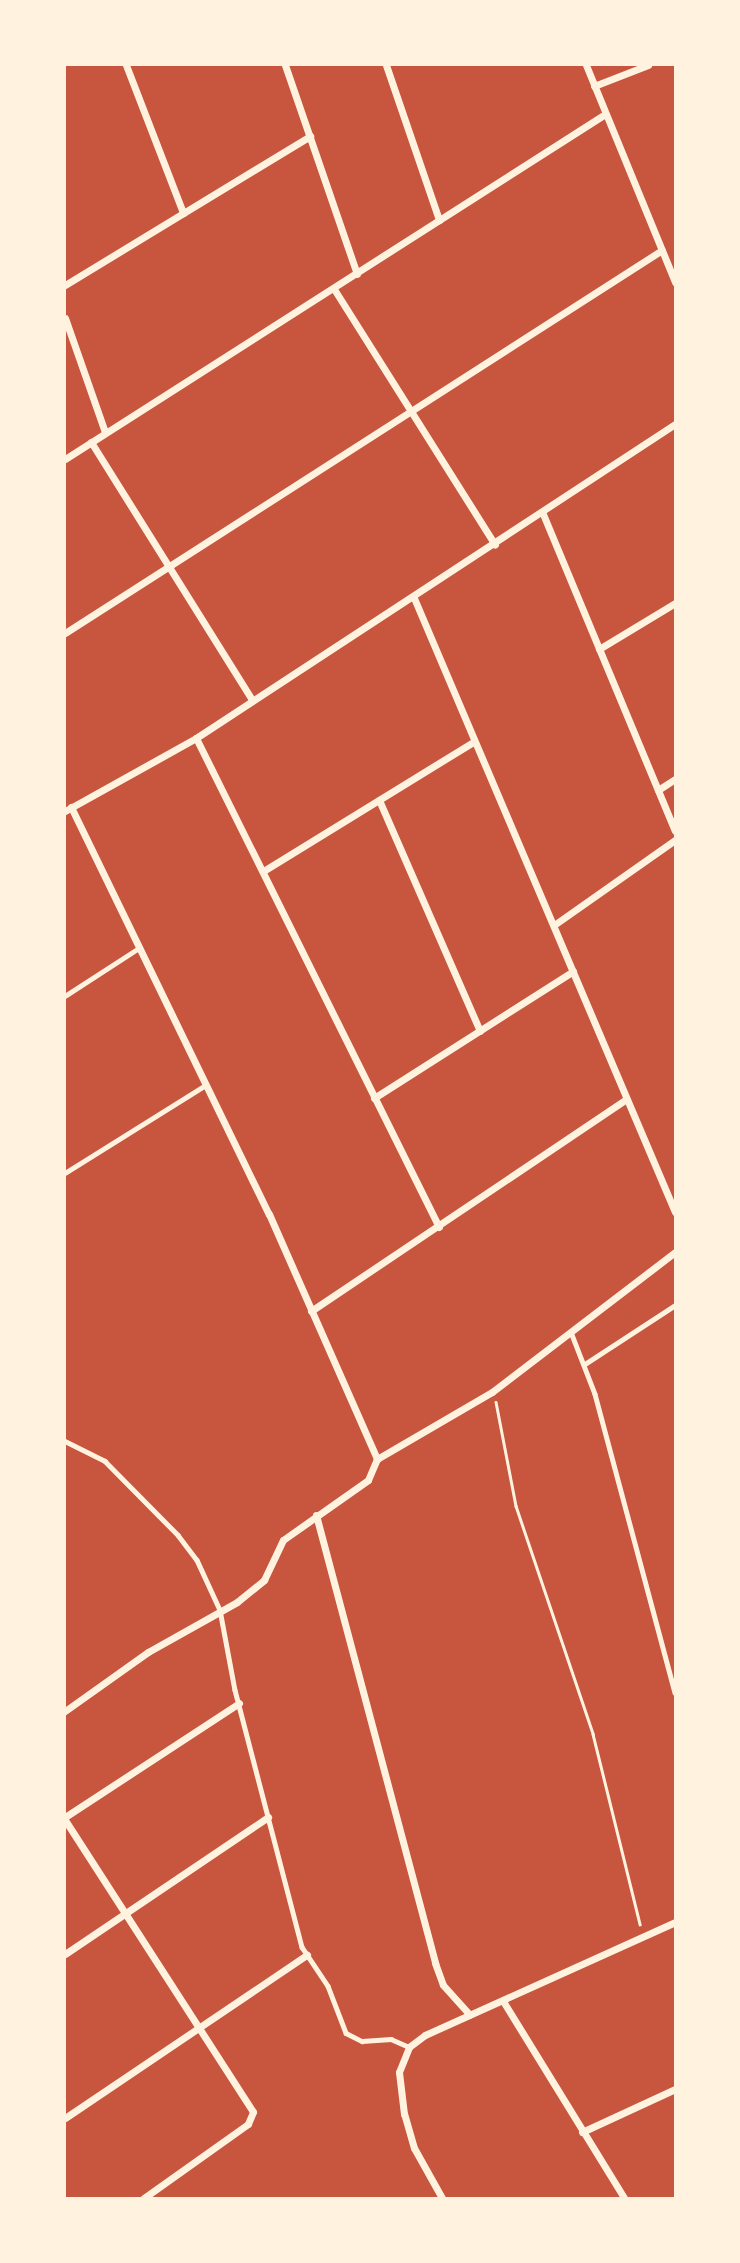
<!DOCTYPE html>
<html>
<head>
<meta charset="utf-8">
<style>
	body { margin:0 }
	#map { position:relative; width:740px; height:2263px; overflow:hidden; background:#c8553d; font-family:"Titillium Web",sans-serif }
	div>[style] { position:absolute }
	.path>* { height:2.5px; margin:-1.25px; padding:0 1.25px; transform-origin:1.25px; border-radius:1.25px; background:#fff3e0 }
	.service>* { height:4.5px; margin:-2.25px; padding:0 2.25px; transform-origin:2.25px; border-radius:2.25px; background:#fff3e0 }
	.minor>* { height:7px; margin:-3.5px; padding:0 3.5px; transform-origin:3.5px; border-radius:3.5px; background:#fff3e0 }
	span { translate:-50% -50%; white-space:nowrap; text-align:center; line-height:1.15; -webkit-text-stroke:7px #fff3e0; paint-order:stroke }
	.frame { position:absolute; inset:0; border:66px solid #fff3e0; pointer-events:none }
</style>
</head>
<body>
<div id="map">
	<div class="path">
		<div style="left:496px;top:1402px;width:106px;rotate:79.1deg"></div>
		<div style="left:516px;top:1506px;width:241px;rotate:71.3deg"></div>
		<div style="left:593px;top:1734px;width:196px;rotate:76.1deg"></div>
	</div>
	<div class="service">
		<div style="left:65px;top:996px;width:88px;rotate:-33deg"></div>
		<div style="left:65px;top:1173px;width:166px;rotate:-32deg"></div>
		<div style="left:571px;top:1332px;width:66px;rotate:68.8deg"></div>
		<div style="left:595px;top:1394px;width:309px;rotate:75deg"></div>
		<div style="left:585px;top:1364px;width:108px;rotate:-33.2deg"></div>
		<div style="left:65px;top:1441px;width:45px;rotate:26.6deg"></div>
		<div style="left:105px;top:1461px;width:104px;rotate:45.4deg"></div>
		<div style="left:178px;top:1535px;width:31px;rotate:53deg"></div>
		<div style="left:197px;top:1560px;width:55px;rotate:65.3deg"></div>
		<div style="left:220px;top:1610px;width:81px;rotate:79.4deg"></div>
		<div style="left:235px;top:1690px;width:266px;rotate:75.4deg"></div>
		<div style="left:302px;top:1947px;width:47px;rotate:56.3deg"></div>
		<div style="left:328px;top:1986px;width:50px;rotate:69deg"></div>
		<div style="left:346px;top:2033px;width:18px;rotate:27deg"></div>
		<div style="left:362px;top:2041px;width:29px;rotate:-4deg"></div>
		<div style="left:391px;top:2039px;width:20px;rotate:24deg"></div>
	</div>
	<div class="minor">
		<div style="left:126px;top:65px;width:159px;rotate:68.9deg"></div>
		<div style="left:285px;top:65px;width:221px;rotate:71deg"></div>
		<div style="left:386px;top:65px;width:164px;rotate:71.1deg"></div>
		<div style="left:586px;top:65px;width:235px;rotate:67.7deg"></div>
		<div style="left:594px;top:86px;width:58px;rotate:-21.3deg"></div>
		<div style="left:65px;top:285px;width:287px;rotate:-31.3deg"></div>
		<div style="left:334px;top:289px;width:302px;rotate:57.8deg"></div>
		<div style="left:65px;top:318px;width:121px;rotate:70.7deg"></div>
		<div style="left:91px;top:442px;width:305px;rotate:58deg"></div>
		<div style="left:65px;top:459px;width:641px;rotate:-32.57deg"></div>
		<div style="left:543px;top:514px;width:343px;rotate:67.4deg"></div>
		<div style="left:414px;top:598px;width:667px;rotate:66.97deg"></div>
		<div style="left:65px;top:633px;width:709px;rotate:-32.68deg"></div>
		<div style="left:599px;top:649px;width:89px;rotate:-31.2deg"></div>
		<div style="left:196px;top:738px;width:546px;rotate:63.58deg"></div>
		<div style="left:658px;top:790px;width:20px;rotate:-33deg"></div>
		<div style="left:379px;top:800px;width:252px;rotate:66.4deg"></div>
		<div style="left:71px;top:807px;width:453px;rotate:64.1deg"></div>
		<div style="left:269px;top:1214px;width:268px;rotate:66.2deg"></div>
		<div style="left:65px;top:811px;width:150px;rotate:-29.1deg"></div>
		<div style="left:196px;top:738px;width:573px;rotate:-33.25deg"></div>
		<div style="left:265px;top:870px;width:244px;rotate:-31.6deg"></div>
		<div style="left:554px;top:925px;width:148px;rotate:-35.1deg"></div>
		<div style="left:374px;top:1098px;width:236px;rotate:-32.5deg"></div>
		<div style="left:311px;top:1311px;width:378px;rotate:-33.9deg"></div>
		<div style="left:316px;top:1515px;width:464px;rotate:75.1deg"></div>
		<div style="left:435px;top:1963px;width:23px;rotate:70deg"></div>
		<div style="left:443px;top:1985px;width:40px;rotate:48deg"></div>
		<div style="left:65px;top:1711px;width:102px;rotate:-35.4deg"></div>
		<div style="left:148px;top:1652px;width:102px;rotate:-29.3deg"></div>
		<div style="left:237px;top:1602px;width:35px;rotate:-39deg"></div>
		<div style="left:264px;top:1580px;width:44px;rotate:-64.6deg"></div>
		<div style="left:283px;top:1540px;width:104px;rotate:-35.2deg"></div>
		<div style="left:368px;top:1480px;width:23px;rotate:-67deg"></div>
		<div style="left:377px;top:1459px;width:133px;rotate:-30.2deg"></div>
		<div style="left:492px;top:1392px;width:230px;rotate:-37.4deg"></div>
		<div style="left:65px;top:1817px;width:208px;rotate:-33.2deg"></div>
		<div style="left:65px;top:1820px;width:347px;rotate:57.2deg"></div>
		<div style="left:253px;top:2112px;width:13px;rotate:113deg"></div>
		<div style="left:248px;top:2124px;width:128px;rotate:144.6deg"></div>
		<div style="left:65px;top:1954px;width:245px;rotate:-34deg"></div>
		<div style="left:503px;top:2001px;width:231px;rotate:58.4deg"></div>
		<div style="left:65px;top:2118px;width:292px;rotate:-34deg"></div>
		<div style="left:582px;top:2132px;width:102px;rotate:-24.8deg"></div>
		<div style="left:442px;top:2198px;width:57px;rotate:-119.2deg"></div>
		<div style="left:414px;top:2148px;width:35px;rotate:-106deg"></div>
		<div style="left:404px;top:2114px;width:42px;rotate:-96.8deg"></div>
		<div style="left:399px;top:2072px;width:27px;rotate:-68deg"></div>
		<div style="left:409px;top:2047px;width:20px;rotate:-37deg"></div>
		<div style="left:425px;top:2035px;width:274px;rotate:-24.3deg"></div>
	</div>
	<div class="frame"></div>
</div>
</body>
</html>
